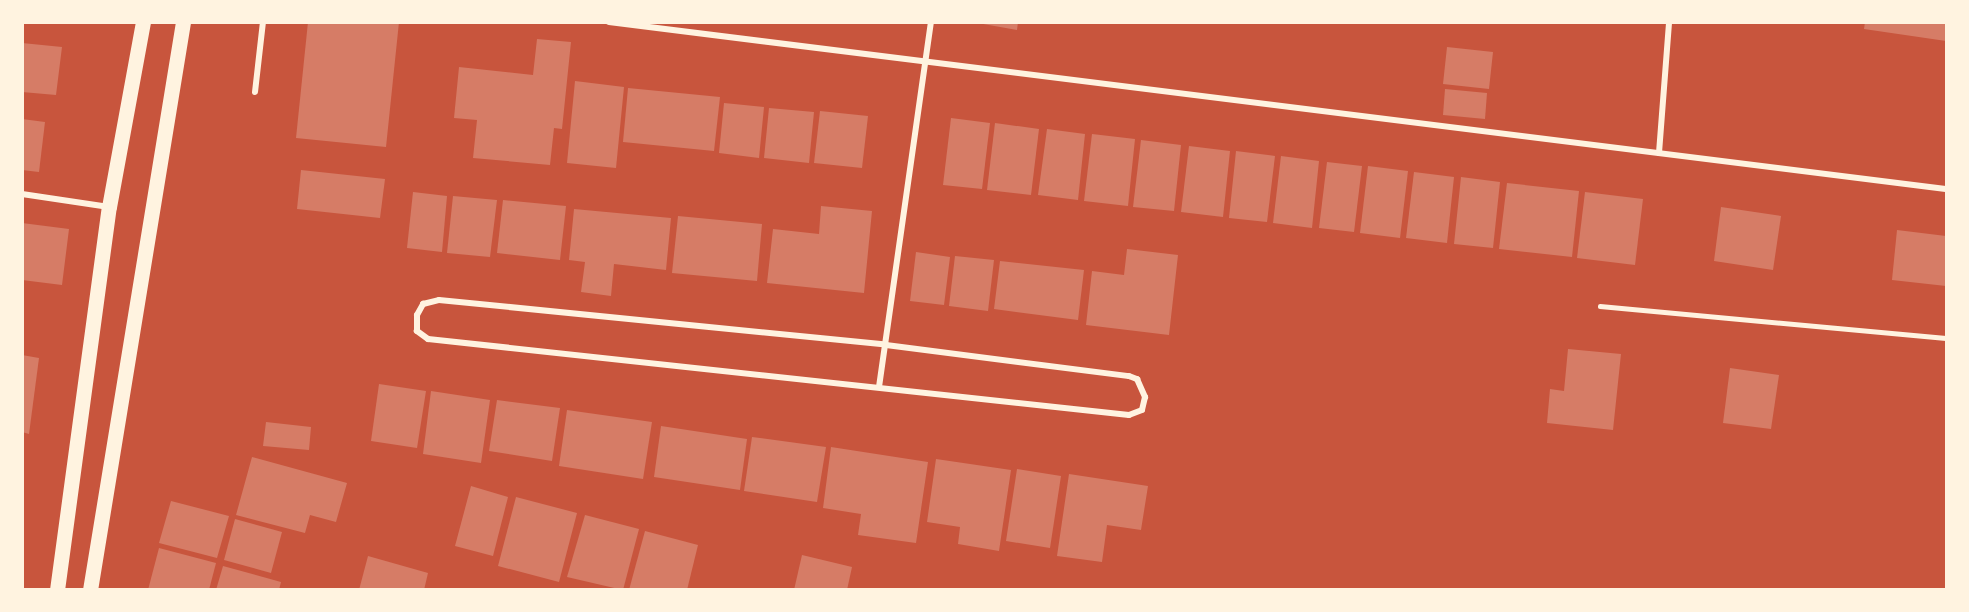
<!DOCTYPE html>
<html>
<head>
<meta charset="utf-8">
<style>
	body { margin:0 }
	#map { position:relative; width:1969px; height:612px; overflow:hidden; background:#c8553d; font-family:"Asap Condensed",sans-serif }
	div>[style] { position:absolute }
	.building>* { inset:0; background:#d67c66 }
	.service>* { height:4.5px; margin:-2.25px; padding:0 2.25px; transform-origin:2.25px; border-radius:2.25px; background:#fff3e0 }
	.minor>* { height:6px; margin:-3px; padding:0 3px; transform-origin:3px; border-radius:3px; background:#fff3e0 }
	.primary>* { height:15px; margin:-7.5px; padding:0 7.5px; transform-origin:7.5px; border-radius:7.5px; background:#fff3e0 }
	span { translate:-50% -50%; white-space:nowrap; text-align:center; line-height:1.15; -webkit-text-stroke:5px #fff3e0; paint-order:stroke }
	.frame { position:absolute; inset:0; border:24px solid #fff3e0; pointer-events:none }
</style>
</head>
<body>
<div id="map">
	<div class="building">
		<div style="clip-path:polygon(308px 22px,399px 22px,386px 147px,296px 138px)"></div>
		<div style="clip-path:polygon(972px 22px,1018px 22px,1017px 30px)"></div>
		<div style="clip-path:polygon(1865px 22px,1946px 22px,1946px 41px,1864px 29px)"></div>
		<div style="clip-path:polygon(537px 39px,571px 42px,562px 129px,554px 128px,550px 165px,473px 158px,477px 120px,454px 118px,459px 67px,533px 75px)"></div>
		<div style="clip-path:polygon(22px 43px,62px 47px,56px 95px,22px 92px)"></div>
		<div style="clip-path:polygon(1447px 47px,1493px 52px,1489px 89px,1443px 84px)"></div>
		<div style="clip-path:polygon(575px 81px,624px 87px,616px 168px,567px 163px)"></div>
		<div style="clip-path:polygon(628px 88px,720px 97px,714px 151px,623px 142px)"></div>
		<div style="clip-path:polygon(1445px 89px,1487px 93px,1485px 119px,1443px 115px)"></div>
		<div style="clip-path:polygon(724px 103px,764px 107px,759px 158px,719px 153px)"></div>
		<div style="clip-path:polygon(769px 108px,814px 112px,809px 163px,764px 158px)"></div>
		<div style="clip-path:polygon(820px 111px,868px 116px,862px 168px,814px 163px)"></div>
		<div style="clip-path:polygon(951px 118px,990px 123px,982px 189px,943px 185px)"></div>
		<div style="clip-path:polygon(22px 119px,45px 122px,39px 172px,22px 170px)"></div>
		<div style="clip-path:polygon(995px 123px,1039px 129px,1031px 195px,987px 190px)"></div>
		<div style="clip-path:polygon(1047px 129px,1085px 134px,1078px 200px,1038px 195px)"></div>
		<div style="clip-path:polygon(1092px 134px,1135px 139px,1128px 206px,1084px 201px)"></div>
		<div style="clip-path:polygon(1141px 140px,1181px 145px,1174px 211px,1133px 207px)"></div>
		<div style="clip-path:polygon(1189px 146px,1230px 151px,1223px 217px,1181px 212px)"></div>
		<div style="clip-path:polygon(1236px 151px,1275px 156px,1267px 222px,1229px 218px)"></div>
		<div style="clip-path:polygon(1281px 156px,1319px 161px,1312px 228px,1273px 223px)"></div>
		<div style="clip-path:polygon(1327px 162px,1362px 166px,1354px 232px,1319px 228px)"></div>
		<div style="clip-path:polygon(1368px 166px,1408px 171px,1400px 238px,1360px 233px)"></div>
		<div style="clip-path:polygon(301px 170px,385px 179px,380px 218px,297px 209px)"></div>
		<div style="clip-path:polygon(1414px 172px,1454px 177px,1447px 243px,1406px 238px)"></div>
		<div style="clip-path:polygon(1461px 177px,1500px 182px,1493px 248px,1454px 244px)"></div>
		<div style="clip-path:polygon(1507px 183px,1579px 191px,1572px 257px,1499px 249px)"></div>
		<div style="clip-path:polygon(413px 192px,447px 196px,442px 252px,407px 248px)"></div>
		<div style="clip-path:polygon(1585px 192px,1643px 199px,1635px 265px,1577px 258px)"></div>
		<div style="clip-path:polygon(453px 196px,497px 200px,490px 257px,447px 253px)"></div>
		<div style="clip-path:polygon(503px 200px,566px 206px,560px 260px,497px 253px)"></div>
		<div style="clip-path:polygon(821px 206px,872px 211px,864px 293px,767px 283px,773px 229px,819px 234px)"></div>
		<div style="clip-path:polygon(1721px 207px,1781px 216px,1773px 270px,1714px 261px)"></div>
		<div style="clip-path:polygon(574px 209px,671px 218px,666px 270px,614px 264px,611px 296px,581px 292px,585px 262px,569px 260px)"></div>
		<div style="clip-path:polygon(678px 216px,762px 224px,757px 281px,672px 273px)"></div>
		<div style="clip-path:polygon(22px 223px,69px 229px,62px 285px,22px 280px)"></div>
		<div style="clip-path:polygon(1897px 230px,1946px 236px,1946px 286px,1892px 280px)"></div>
		<div style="clip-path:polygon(1127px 249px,1178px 255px,1169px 335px,1086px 325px,1092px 271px,1124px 275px)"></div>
		<div style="clip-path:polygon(916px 252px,950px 257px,944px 305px,910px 301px)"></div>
		<div style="clip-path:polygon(955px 256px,994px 260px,988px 311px,949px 306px)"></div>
		<div style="clip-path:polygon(1000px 261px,1084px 270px,1078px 320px,994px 309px)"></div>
		<div style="clip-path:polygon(1568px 349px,1621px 354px,1613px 430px,1547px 423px,1550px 389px,1564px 391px)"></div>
		<div style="clip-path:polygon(22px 355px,39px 358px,29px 434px,22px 432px)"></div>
		<div style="clip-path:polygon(1730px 368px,1779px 375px,1771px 429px,1723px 423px)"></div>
		<div style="clip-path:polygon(379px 384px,426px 391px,417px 448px,371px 441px)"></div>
		<div style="clip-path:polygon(431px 391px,490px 400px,481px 463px,423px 454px)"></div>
		<div style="clip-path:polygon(497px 400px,560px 408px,552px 461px,489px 451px)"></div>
		<div style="clip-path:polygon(567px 410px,652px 422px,643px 479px,559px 466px)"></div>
		<div style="clip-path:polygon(266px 422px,311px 427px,309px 450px,263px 446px)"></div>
		<div style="clip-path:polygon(661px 426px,747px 439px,740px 490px,654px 477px)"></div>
		<div style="clip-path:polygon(752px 437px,826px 447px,817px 502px,744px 491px)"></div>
		<div style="clip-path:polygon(831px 447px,928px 462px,916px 543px,858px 535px,861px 514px,823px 508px)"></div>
		<div style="clip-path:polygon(252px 457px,347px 483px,336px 522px,310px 515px,305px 533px,236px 515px)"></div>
		<div style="clip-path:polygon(936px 459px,1011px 470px,999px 551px,958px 544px,960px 527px,927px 522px)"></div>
		<div style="clip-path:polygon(1017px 469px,1061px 476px,1050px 548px,1006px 541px)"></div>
		<div style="clip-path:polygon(1069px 474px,1148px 486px,1141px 530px,1107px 525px,1102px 562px,1057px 556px)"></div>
		<div style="clip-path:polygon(471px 486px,508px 497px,493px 556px,455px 546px)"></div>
		<div style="clip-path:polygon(516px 497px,577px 513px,559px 582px,498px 566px)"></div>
		<div style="clip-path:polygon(171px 501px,229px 516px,217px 558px,159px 543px)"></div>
		<div style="clip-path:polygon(585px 515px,639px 529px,623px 590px,567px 577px)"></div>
		<div style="clip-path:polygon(235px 519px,282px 532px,271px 573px,224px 560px)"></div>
		<div style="clip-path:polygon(645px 531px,698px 545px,687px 590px,629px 590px)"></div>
		<div style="clip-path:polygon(159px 548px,216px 563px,209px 590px,148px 590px)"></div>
		<div style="clip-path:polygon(802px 555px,852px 567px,847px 590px,794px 590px)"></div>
		<div style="clip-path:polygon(368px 556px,428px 573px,424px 590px,359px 590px)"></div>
		<div style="clip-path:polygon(223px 566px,281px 582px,279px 590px,216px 590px)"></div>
	</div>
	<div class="service">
		<div style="left:1600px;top:306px;width:347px;rotate:5.3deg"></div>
	</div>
	<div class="minor">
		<div style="left:609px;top:22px;width:1347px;rotate:7.12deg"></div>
		<div style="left:255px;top:92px;width:70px;rotate:-83.5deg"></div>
		<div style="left:1659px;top:153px;width:131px;rotate:-85.6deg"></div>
		<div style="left:22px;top:194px;width:88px;rotate:8.5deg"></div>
		<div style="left:439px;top:300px;width:449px;rotate:5.7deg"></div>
		<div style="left:886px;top:345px;width:245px;rotate:7.3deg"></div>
		<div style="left:1129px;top:376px;width:9px;rotate:21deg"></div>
		<div style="left:1137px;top:379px;width:20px;rotate:66deg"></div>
		<div style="left:1145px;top:397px;width:13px;rotate:103deg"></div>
		<div style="left:1142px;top:410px;width:14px;rotate:159deg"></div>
		<div style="left:1129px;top:415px;width:705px;rotate:-173.81deg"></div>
		<div style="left:428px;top:339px;width:14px;rotate:-144deg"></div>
		<div style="left:417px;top:331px;width:16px;rotate:-90deg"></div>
		<div style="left:417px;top:315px;width:13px;rotate:-61deg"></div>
		<div style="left:423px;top:304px;width:16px;rotate:-14deg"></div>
		<div style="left:879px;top:387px;width:369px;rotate:-81.9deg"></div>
	</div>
	<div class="primary">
		<div style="left:57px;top:590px;width:387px;rotate:-82.3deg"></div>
		<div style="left:109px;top:207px;width:188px;rotate:-79.6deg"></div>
		<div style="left:90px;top:590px;width:576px;rotate:-80.7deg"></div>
	</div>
	<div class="frame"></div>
</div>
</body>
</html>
